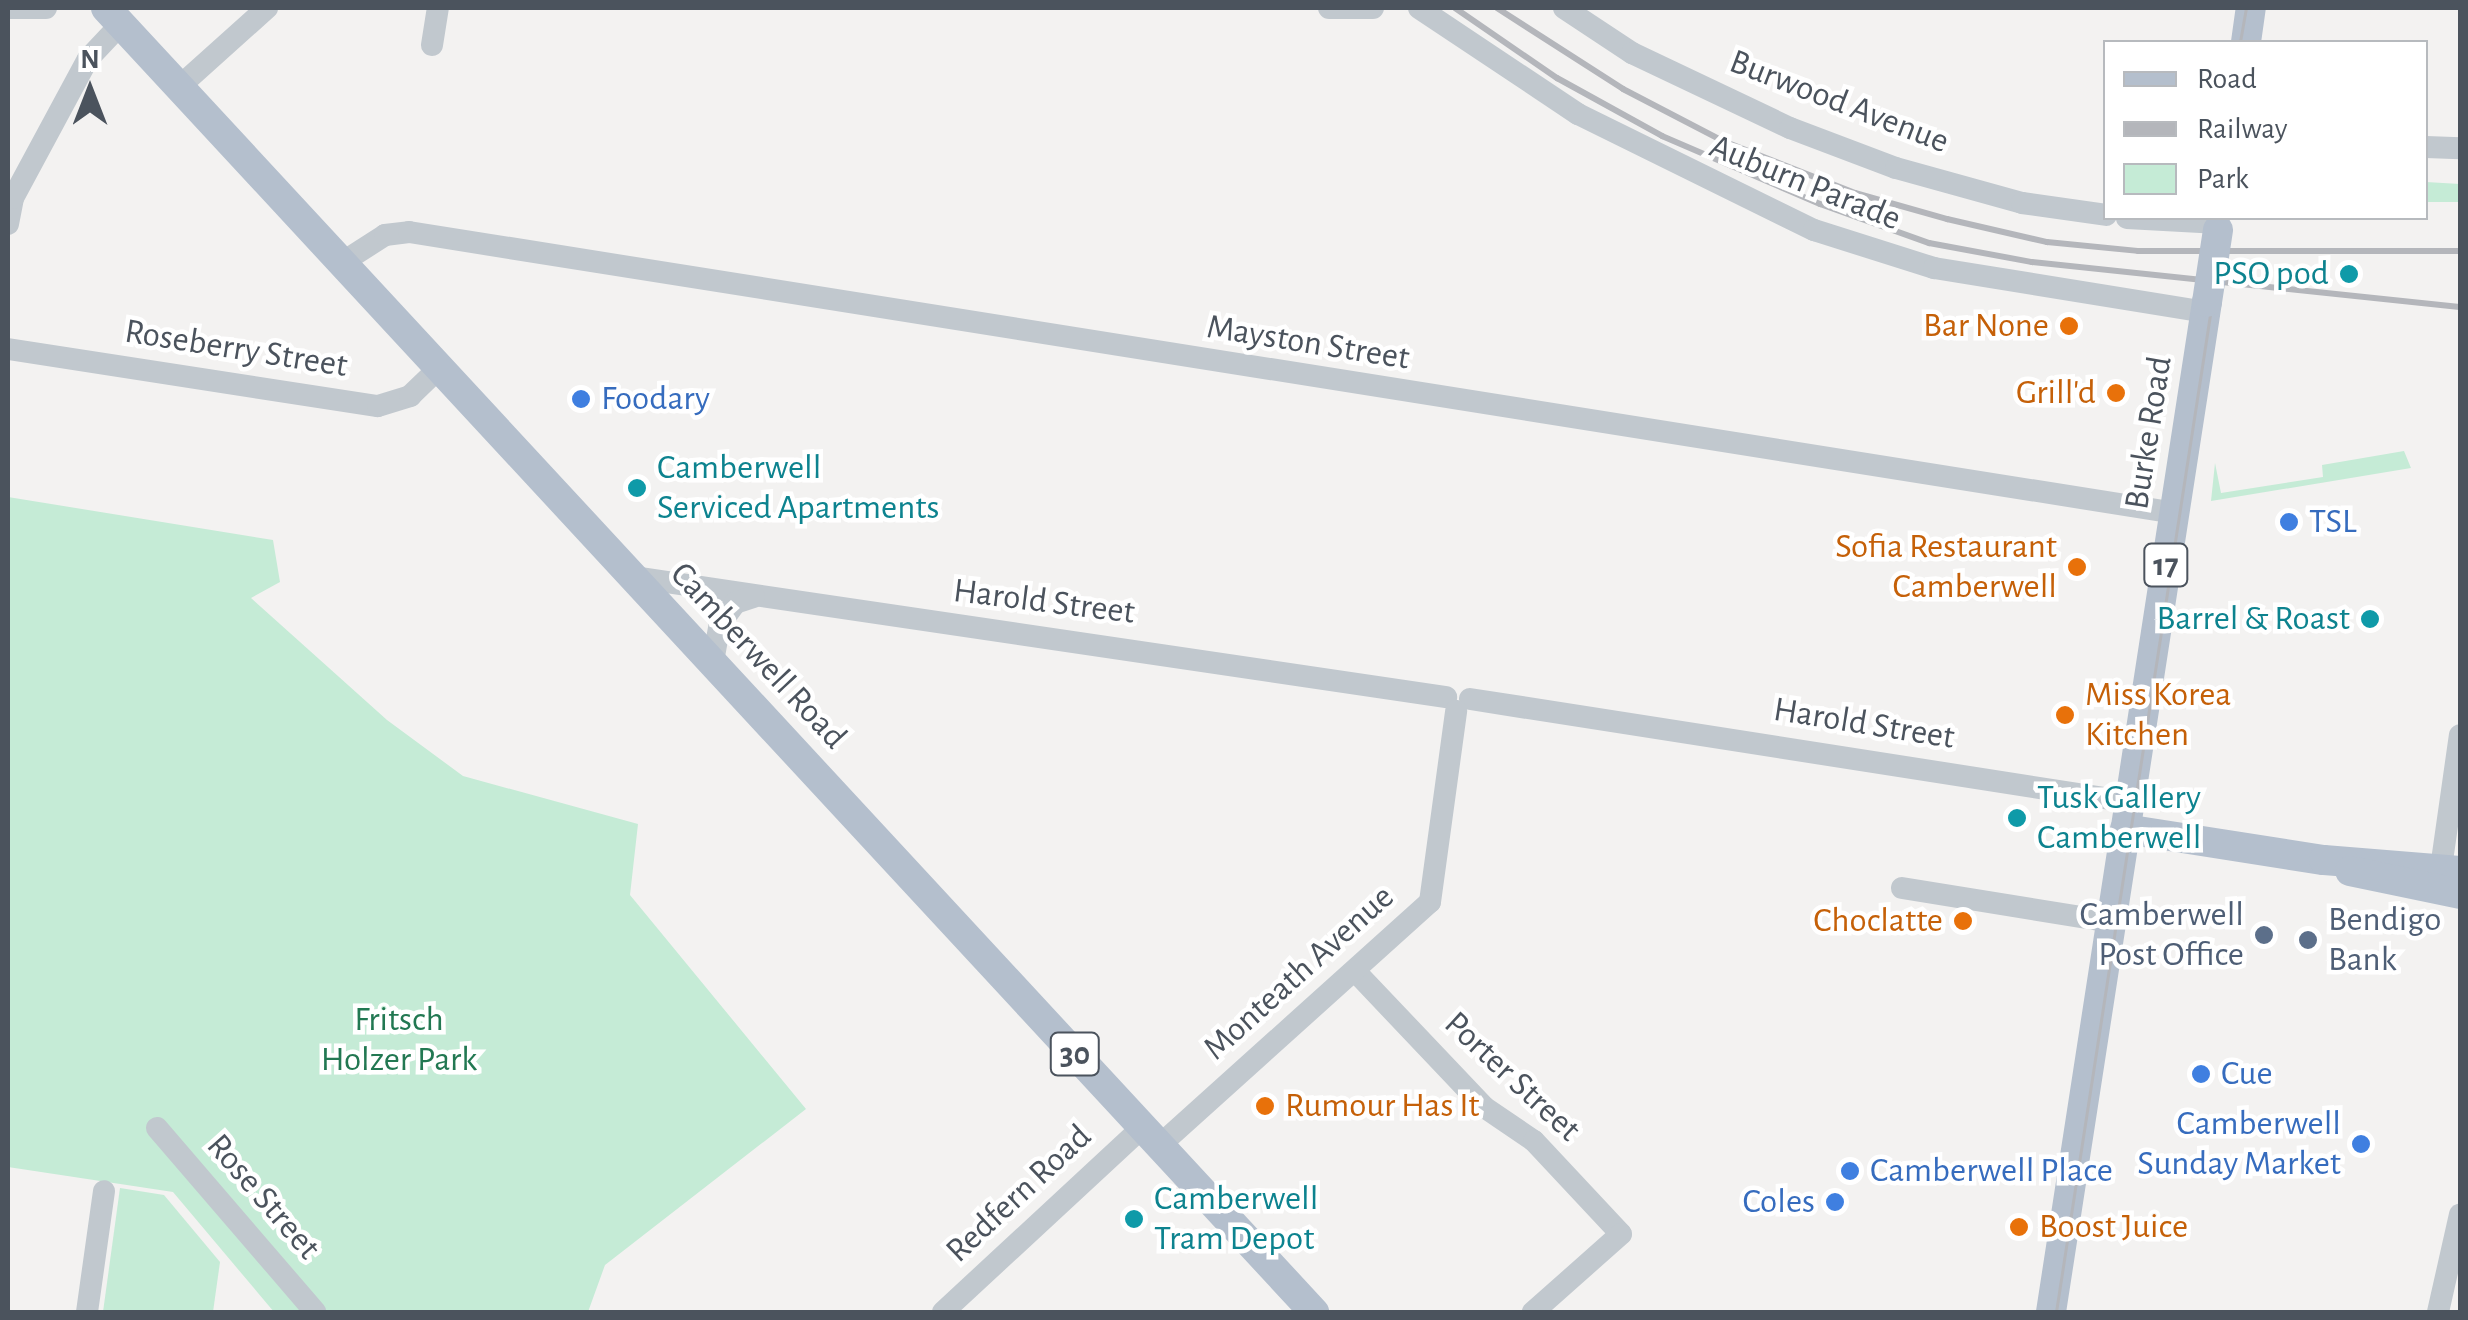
<!DOCTYPE html>
<html>
<head>
<meta charset="utf-8">
<style>
	body { margin:0 }
	#map { position:relative; width:2468px; height:1320px; overflow:hidden; background:#f3f2f1; font-family:"Alegreya Sans",sans-serif }
	div>[style] { position:absolute }
	.green>* { inset:0; background:#c5ebd6 }
	.minor>* { height:22px; margin:-11px; padding:0 11px; transform-origin:11px; border-radius:11px; background:#c1c8ce }
	.major>* { height:30px; margin:-15px; padding:0 15px; transform-origin:15px; border-radius:15px; background:#b4bfcd }
	.tram>* { height:2.5px; margin:-1.25px; padding:0 1.25px; transform-origin:1.25px; border-radius:1.25px; background:#b4b6bb }
	.rail>* { height:6px; margin:-3px; padding:0 3px; transform-origin:3px; border-radius:3px; background:#b4b6bb }
	.major-bridge>* { height:30px; margin:-15px; padding:0 15px; transform-origin:15px; border-radius:15px; background:#b4bfcd }
	.dots>* { width:28px; height:28px; translate:-50% -50%; box-sizing:border-box; border:5px solid #fff; border-radius:50% }
	span { translate:-50% -50%; white-space:nowrap; text-align:center; line-height:1.15; -webkit-text-stroke:9px #fff; paint-order:stroke }
	.shield-label span { padding:2px 8px; background:#fff; border:2px solid; border-radius:8px; -webkit-text-stroke-width:0 }
	.shield-label { font-size:32px; color:#4b535d; font-weight:700 }
	.street-label { font-size:35px; color:#4b535d }
	.culture-label { font-size:35px; color:#0d838f }
	.right { translate:-100% -50%; text-align:right }
	.left { translate:0 -50%; text-align:left }
	.food-label { font-size:35px; color:#c56008 }
	.shop-label { font-size:35px; color:#366cbe }
	.service-label { font-size:35px; color:#4e5e75 }
	.park-label { font-size:35px; color:#227852 }
	.frame { position:absolute; inset:0; border:10px solid #4b535d; pointer-events:none }
	.legend { position:absolute; left:2103px; top:40px; width:325px; height:180px; box-sizing:border-box; background:#fff; border:2px solid #b7babe; margin:0; padding:12px 18px; list-style:none; font-size:30px; color:#4b535d }
	.legend li { display:flex; align-items:center; gap:20px; height:50px }
	.legend b { width:50px; border:2px solid #b7babe }
	.north { position:absolute; left:40px; top:40px; width:100px; height:100px; -webkit-text-stroke:8px #fff; paint-order:stroke; rotate:0deg; font-size:28px; font-weight:700; line-height:40px; text-align:center; color:#4b535d }
	.north::after { content:''; display:block; margin:auto; width:35px; height:45px; background:#4b535d; clip-path:polygon(50% 0,100% 100%,50% 72%,0 100%) }
</style>
</head>
<body>
<div id="map">
	<div class="green">
		<div style="clip-path:polygon(2426px 182px,2460px 184px,2460px 202px,2426px 202px)"></div>
		<div style="clip-path:polygon(2404px 451px,2411px 468px,2211px 501px,2215px 463px,2221px 493px,2323px 477px,2322px 465px)"></div>
		<div style="clip-path:polygon(8px 497px,273px 540px,280px 582px,251px 598px,387px 720px,463px 776px,638px 824px,630px 895px,806px 1109px,605px 1265px,588px 1312px,274px 1312px,173px 1192px,8px 1167px)"></div>
		<div style="clip-path:polygon(120px 1188px,164px 1195px,220px 1262px,213px 1312px,103px 1312px)"></div>
	</div>
	<div class="minor">
		<div style="left:8px;top:8px;width:38px"></div>
		<div style="left:1329px;top:8px;width:44px"></div>
		<div style="left:1419px;top:8px;width:191px;rotate:33.7deg"></div>
		<div style="left:1578px;top:114px;width:263px;rotate:26.2deg"></div>
		<div style="left:1814px;top:230px;width:126px;rotate:17.6deg"></div>
		<div style="left:1934px;top:268px;width:276px;rotate:9.2deg"></div>
		<div style="left:1564px;top:8px;width:82px;rotate:33.5deg"></div>
		<div style="left:1632px;top:53px;width:175px;rotate:25.4deg"></div>
		<div style="left:1790px;top:128px;width:113px;rotate:20.7deg"></div>
		<div style="left:1896px;top:168px;width:131px;rotate:15.5deg"></div>
		<div style="left:2022px;top:203px;width:85px;rotate:8.1deg"></div>
		<div style="left:432px;top:45px;width:37px;rotate:-81deg"></div>
		<div style="left:180px;top:86px;width:117px;rotate:-41.9deg"></div>
		<div style="left:2426px;top:147px;width:34px;rotate:2deg"></div>
		<div style="left:2127px;top:218px;width:92px;rotate:3.1deg"></div>
		<div style="left:8px;top:224px;width:26px;rotate:-79deg"></div>
		<div style="left:13px;top:198px;width:158px;rotate:-61.7deg"></div>
		<div style="left:88px;top:59px;width:48px;rotate:-46.7deg"></div>
		<div style="left:343px;top:262px;width:50px;rotate:-32.7deg"></div>
		<div style="left:385px;top:235px;width:24px;rotate:-7deg"></div>
		<div style="left:409px;top:232px;width:1788px;rotate:9.04deg"></div>
		<div style="left:8px;top:349px;width:374px;rotate:8.8deg"></div>
		<div style="left:378px;top:406px;width:34px;rotate:-17deg"></div>
		<div style="left:410px;top:396px;width:42px;rotate:-44deg"></div>
		<div style="left:633px;top:577px;width:822px;rotate:8.4deg"></div>
		<div style="left:713px;top:662px;width:39px;rotate:-80deg"></div>
		<div style="left:720px;top:624px;width:26px;rotate:-54deg"></div>
		<div style="left:735px;top:603px;width:20px;rotate:-18deg"></div>
		<div style="left:1470px;top:699px;width:667px;rotate:8.88deg"></div>
		<div style="left:2441px;top:868px;width:134px;rotate:-81.9deg"></div>
		<div style="left:1902px;top:888px;width:212px;rotate:9.2deg"></div>
		<div style="left:1355px;top:971px;width:187px;rotate:46.5deg"></div>
		<div style="left:1484px;top:1107px;width:60px;rotate:34.2deg"></div>
		<div style="left:1534px;top:1141px;width:127px;rotate:46.9deg"></div>
		<div style="left:1621px;top:1234px;width:118px;rotate:138.4deg"></div>
		<div style="left:157px;top:1128px;width:243px;rotate:49.3deg"></div>
		<div style="left:1160px;top:1145px;width:363px;rotate:-42deg"></div>
		<div style="left:1430px;top:902px;width:193px;rotate:-82.2deg"></div>
		<div style="left:87px;top:1312px;width:122px;rotate:-82deg"></div>
		<div style="left:943px;top:1312px;width:272px;rotate:-42.8deg"></div>
		<div style="left:2438px;top:1312px;width:100px;rotate:-77.3deg"></div>
	</div>
	<div class="major">
		<div style="left:106px;top:8px;width:1778px;rotate:47.19deg"></div>
		<div style="left:2246px;top:42px;width:34px;rotate:-82deg"></div>
		<div style="left:2125px;top:829px;width:201px;rotate:8.9deg"></div>
		<div style="left:2324px;top:860px;width:136px;rotate:4.6deg"></div>
		<div style="left:2350px;top:871px;width:112px;rotate:11.8deg"></div>
		<div style="left:2051px;top:1312px;width:1022px;rotate:-81.22deg"></div>
	</div>
	<div class="tram">
		<div style="left:2240px;top:42px;width:35px;rotate:-80deg"></div>
		<div style="left:2056px;top:1312px;width:1107px;rotate:-81.22deg"></div>
	</div>
	<div class="rail">
		<div style="left:1455px;top:8px;width:124px;rotate:34.5deg"></div>
		<div style="left:1557px;top:78px;width:120px;rotate:28.9deg"></div>
		<div style="left:1662px;top:136px;width:172px;rotate:23.3deg"></div>
		<div style="left:1820px;top:204px;width:116px;rotate:19.7deg"></div>
		<div style="left:1929px;top:243px;width:105px;rotate:10.5deg"></div>
		<div style="left:2032px;top:262px;width:430px;rotate:6deg"></div>
		<div style="left:1497px;top:8px;width:150px;rotate:32.7deg"></div>
		<div style="left:1623px;top:89px;width:113px;rotate:27.5deg"></div>
		<div style="left:1723px;top:141px;width:142px;rotate:21.5deg"></div>
		<div style="left:1855px;top:193px;width:96px;rotate:15.8deg"></div>
		<div style="left:1947px;top:219px;width:103px;rotate:13deg"></div>
		<div style="left:2047px;top:242px;width:91px;rotate:5.6deg"></div>
		<div style="left:2138px;top:251px;width:322px"></div>
	</div>
	<div class="major-bridge">
		<div style="left:2207px;top:302px;width:73px;rotate:-81.3deg"></div>
	</div>
	<div class="dots">
		<div style="left:2349px;top:274px;background:#0f9aa8"></div>
		<div style="left:2069px;top:326px;background:#e8710a"></div>
		<div style="left:2116px;top:393px;background:#e8710a"></div>
		<div style="left:581px;top:399px;background:#3f7fe0"></div>
		<div style="left:637px;top:488px;background:#0f9aa8"></div>
		<div style="left:2289px;top:522px;background:#3f7fe0"></div>
		<div style="left:2077px;top:567px;background:#e8710a"></div>
		<div style="left:2370px;top:619px;background:#0f9aa8"></div>
		<div style="left:2065px;top:715px;background:#e8710a"></div>
		<div style="left:2017px;top:818px;background:#0f9aa8"></div>
		<div style="left:1963px;top:921px;background:#e8710a"></div>
		<div style="left:2264px;top:935px;background:#5c6f8a"></div>
		<div style="left:2308px;top:940px;background:#5c6f8a"></div>
		<div style="left:2201px;top:1074px;background:#3f7fe0"></div>
		<div style="left:1265px;top:1106px;background:#e8710a"></div>
		<div style="left:2361px;top:1144px;background:#3f7fe0"></div>
		<div style="left:1850px;top:1171px;background:#3f7fe0"></div>
		<div style="left:1835px;top:1202px;background:#3f7fe0"></div>
		<div style="left:1134px;top:1219px;background:#0f9aa8"></div>
		<div style="left:2019px;top:1227px;background:#e8710a"></div>
	</div>
	<div class="shield-label">
		<span style="left:2166px;top:565px">17</span>
		<span style="left:1075px;top:1054px">30</span>
	</div>
	<div class="street-label">
		<span style="left:1839px;top:102px;rotate:21deg">Burwood Avenue</span>
		<span style="left:1805px;top:183px;rotate:22deg">Auburn Parade</span>
		<span style="left:1308px;top:343px;rotate:9deg">Mayston Street</span>
		<span style="left:236px;top:349px;rotate:9deg">Roseberry Street</span>
		<span style="left:2149px;top:433px;rotate:-81deg">Burke Road</span>
		<span style="left:1044px;top:602px;rotate:7deg">Harold Street</span>
		<span style="left:758px;top:656px;rotate:47deg">Camberwell Road</span>
		<span style="left:1864px;top:724px;rotate:9deg">Harold Street</span>
		<span style="left:1299px;top:973px;rotate:-42deg">Monteath Avenue</span>
		<span style="left:1512px;top:1077px;rotate:43deg">Porter Street</span>
		<span style="left:1019px;top:1194px;rotate:-43deg">Redfern Road</span>
		<span style="left:263px;top:1197px;rotate:49deg">Rose Street</span>
	</div>
	<div class="culture-label">
		<span class="right" style="left:2329px;top:274px">PSO pod</span>
		<span class="left" style="left:657px;top:488px">Camberwell<br>Serviced Apartments</span>
		<span class="right" style="left:2350px;top:619px">Barrel &amp; Roast</span>
		<span class="left" style="left:2037px;top:818px">Tusk Gallery<br>Camberwell</span>
		<span class="left" style="left:1154px;top:1219px">Camberwell<br>Tram Depot</span>
	</div>
	<div class="food-label">
		<span class="right" style="left:2049px;top:326px">Bar None</span>
		<span class="right" style="left:2096px;top:393px">Grill'd</span>
		<span class="right" style="left:2057px;top:567px">Sofia Restaurant<br>Camberwell</span>
		<span class="left" style="left:2085px;top:715px">Miss Korea<br>Kitchen</span>
		<span class="right" style="left:1943px;top:921px">Choclatte</span>
		<span class="left" style="left:1285px;top:1106px">Rumour Has It</span>
		<span class="left" style="left:2039px;top:1227px">Boost Juice</span>
	</div>
	<div class="shop-label">
		<span class="left" style="left:601px;top:399px">Foodary</span>
		<span class="left" style="left:2309px;top:522px">TSL</span>
		<span class="left" style="left:2221px;top:1074px">Cue</span>
		<span class="right" style="left:2341px;top:1144px">Camberwell<br>Sunday Market</span>
		<span class="left" style="left:1870px;top:1171px">Camberwell Place</span>
		<span class="right" style="left:1815px;top:1202px">Coles</span>
	</div>
	<div class="service-label">
		<span class="right" style="left:2244px;top:935px">Camberwell<br>Post Office</span>
		<span class="left" style="left:2328px;top:940px">Bendigo<br>Bank</span>
	</div>
	<div class="park-label">
		<span style="left:399px;top:1040px">Fritsch<br>Holzer Park</span>
	</div>
	<div class="frame"></div>
	<ul class="legend">
	<li><b style="height:12px;background:#b4bfcd"></b>Road</li>
	<li><b style="height:12px;background:#b4b6bb"></b>Railway</li>
	<li><b style="height:28px;background:#c5ebd6"></b>Park</li>
	</ul>
	<div class="north">N</div>
</div>
</body>
</html>
